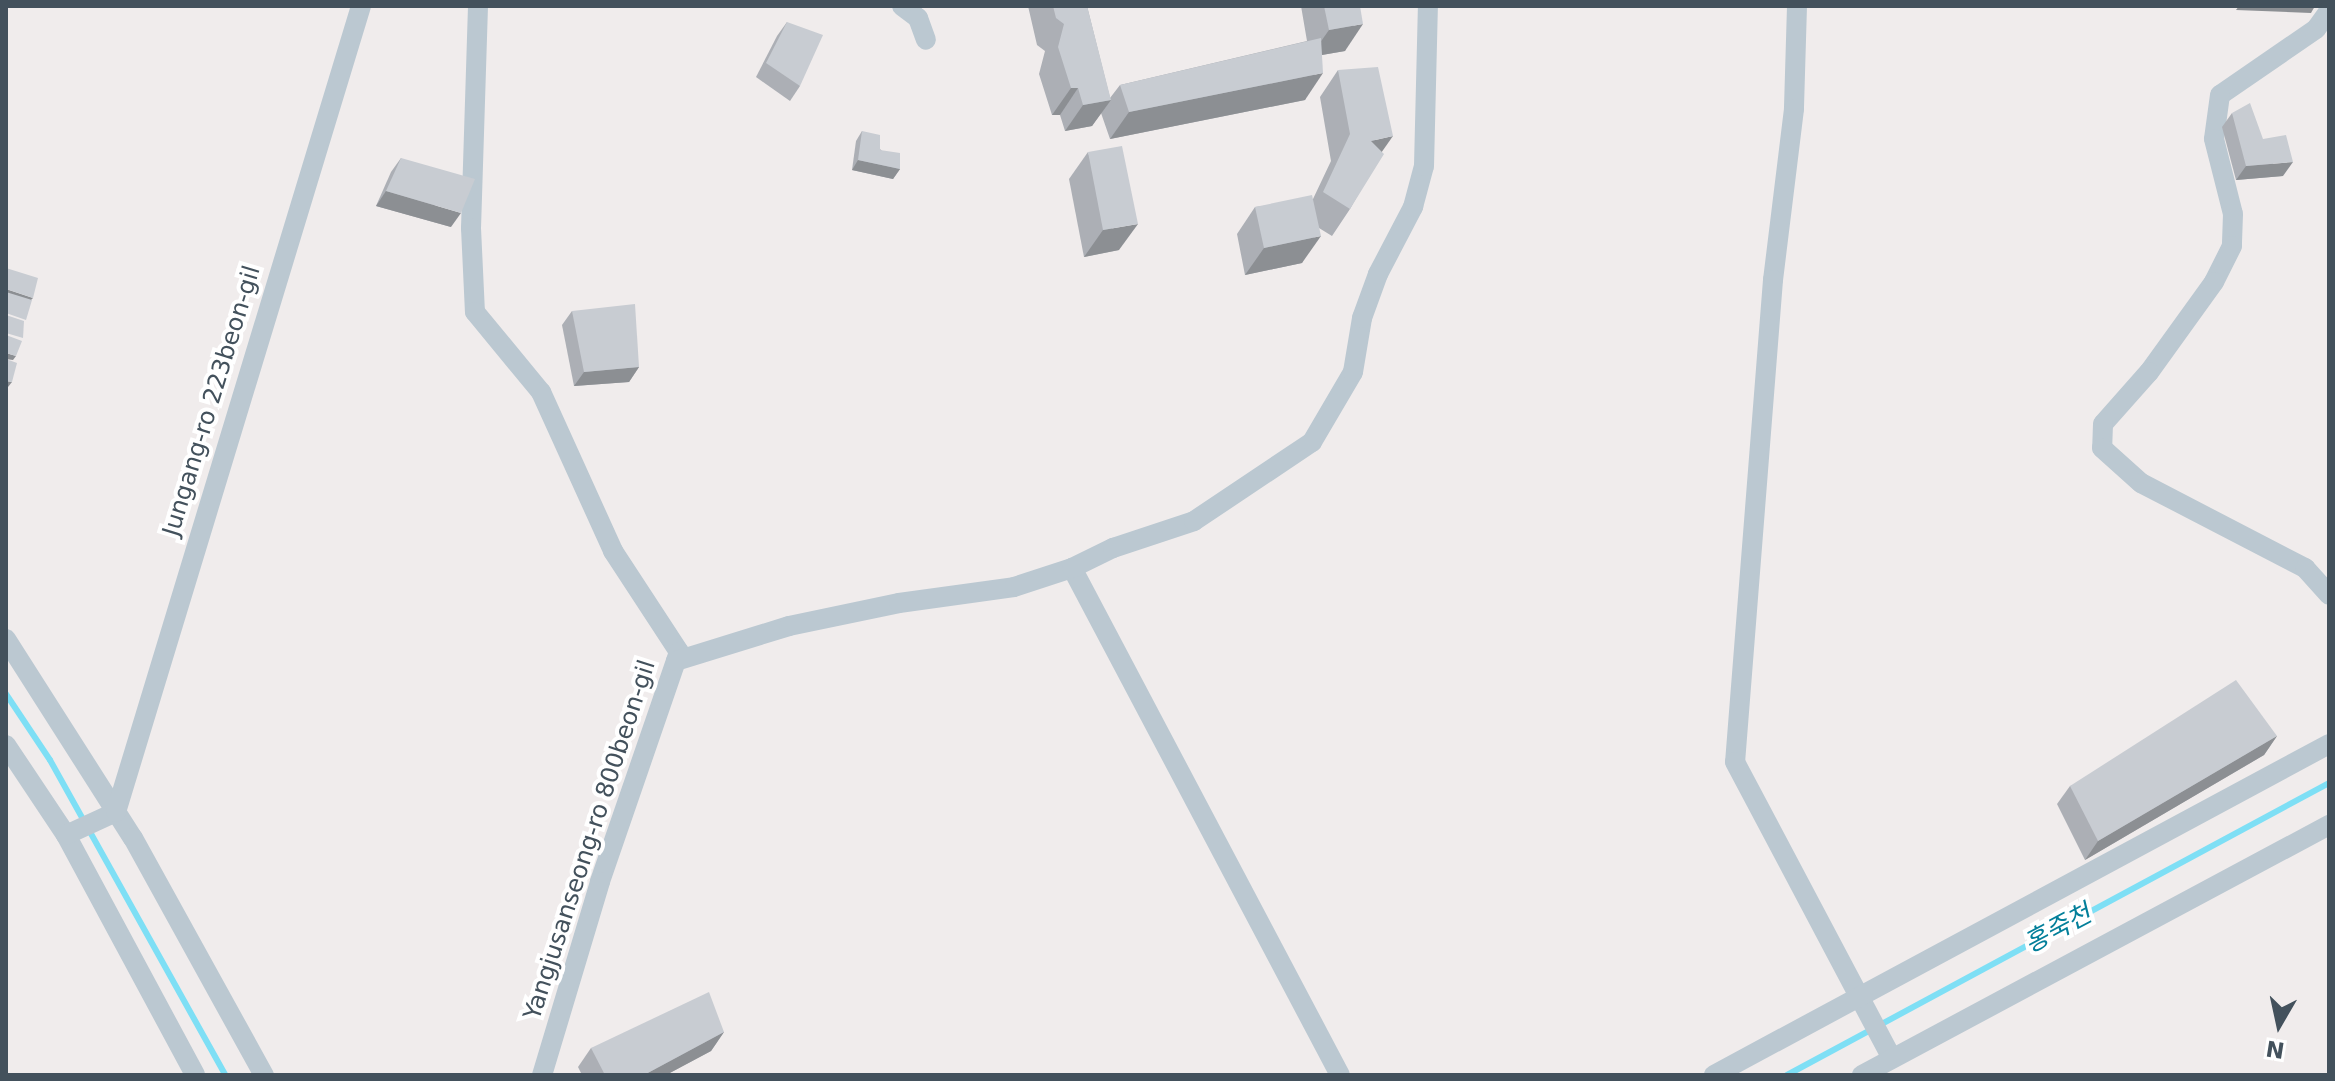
<!DOCTYPE html>
<html>
<head>
<meta charset="utf-8">
<style>
	body { margin:0 }
	#map { position:relative; width:2335px; height:1081px; overflow:hidden; background:#f0ecec; font-family:"DejaVu Sans","Noto Sans KR",sans-serif }
	div>[style] { position:absolute }
	.stream>* { height:6px; margin:-3px; padding:0 3px; transform-origin:3px; border-radius:3px; background:#7edff5 }
	.minor>* { height:20px; margin:-10px; padding:0 10px; transform-origin:10px; border-radius:10px; background:#bbc8d1 }
	.wall>* { inset:0; background:#acafb5 }
	.shaded-wall>* { inset:0; background:#8c8f93 }
	.building>* { inset:0; background:#c8ccd2 }
	span { translate:-50% -50%; white-space:nowrap; text-align:center; line-height:1.15; -webkit-text-stroke:8px #fff; paint-order:stroke }
	.street-label { font-size:24px; color:#43515c }
	.water-label { font-size:26px; color:#037f9a; font-style:italic }
	.frame { position:absolute; inset:0; border:8px solid #43515c; pointer-events:none }
	.north { position:absolute; left:2239px; top:985px; width:80px; height:80px; -webkit-text-stroke:6px #fff; paint-order:stroke; rotate:189deg; font-size:22px; font-weight:700; line-height:32px; text-align:center; color:#43515c }
	.north::after { content:''; display:block; margin:auto; width:28px; height:36px; background:#43515c; clip-path:polygon(50% 0,100% 100%,50% 72%,0 100%) }
</style>
</head>
<body>
<div id="map">
	<div class="stream">
		<div style="left:6px;top:694px;width:79px;rotate:56.3deg"></div>
		<div style="left:50px;top:760px;width:360px;rotate:60.9deg"></div>
		<div style="left:1787px;top:1075px;width:616px;rotate:-28.31deg"></div>
	</div>
	<div class="minor">
		<div style="left:478px;top:6px;width:222px;rotate:91.8deg"></div>
		<div style="left:471px;top:228px;width:84px;rotate:87.3deg"></div>
		<div style="left:475px;top:312px;width:104px;rotate:50.5deg"></div>
		<div style="left:541px;top:392px;width:175px;rotate:65.6deg"></div>
		<div style="left:613px;top:551px;width:121px;rotate:56.8deg"></div>
		<div style="left:679px;top:652px;width:243px;rotate:109deg"></div>
		<div style="left:600px;top:882px;width:202px;rotate:106.7deg"></div>
		<div style="left:902px;top:6px;width:20px;rotate:37deg"></div>
		<div style="left:918px;top:18px;width:23px;rotate:70deg"></div>
		<div style="left:1797px;top:6px;width:103px;rotate:91.7deg"></div>
		<div style="left:1794px;top:109px;width:172px;rotate:97deg"></div>
		<div style="left:1773px;top:280px;width:483px;rotate:94.5deg"></div>
		<div style="left:1735px;top:762px;width:335px;rotate:62.1deg"></div>
		<div style="left:2329px;top:11px;width:22px;rotate:126deg"></div>
		<div style="left:2316px;top:29px;width:116px;rotate:145.5deg"></div>
		<div style="left:2220px;top:95px;width:44px;rotate:97.8deg"></div>
		<div style="left:2214px;top:139px;width:77px;rotate:75.8deg"></div>
		<div style="left:2233px;top:214px;width:32px;rotate:92deg"></div>
		<div style="left:2232px;top:246px;width:40px;rotate:116.6deg"></div>
		<div style="left:2214px;top:282px;width:111px;rotate:125.8deg"></div>
		<div style="left:2149px;top:372px;width:69px;rotate:131.5deg"></div>
		<div style="left:2103px;top:424px;width:24px;rotate:92deg"></div>
		<div style="left:2102px;top:448px;width:52px;rotate:41.9deg"></div>
		<div style="left:2141px;top:483px;width:185px;rotate:27.4deg"></div>
		<div style="left:2305px;top:568px;width:36px;rotate:48deg"></div>
		<div style="left:1072px;top:568px;width:573px;rotate:62.14deg"></div>
		<div style="left:6px;top:639px;width:236px;rotate:57.5deg"></div>
		<div style="left:133px;top:838px;width:271px;rotate:61.1deg"></div>
		<div style="left:676px;top:661px;width:118px;rotate:-17.2deg"></div>
		<div style="left:789px;top:626px;width:112px;rotate:-11.8deg"></div>
		<div style="left:899px;top:603px;width:116px;rotate:-7.9deg"></div>
		<div style="left:1014px;top:587px;width:61px;rotate:-18.1deg"></div>
		<div style="left:1072px;top:568px;width:46px;rotate:-26deg"></div>
		<div style="left:1113px;top:548px;width:85px;rotate:-18.4deg"></div>
		<div style="left:1194px;top:521px;width:142px;rotate:-33.8deg"></div>
		<div style="left:1312px;top:442px;width:81px;rotate:-59.6deg"></div>
		<div style="left:1353px;top:372px;width:55px;rotate:-80.5deg"></div>
		<div style="left:1362px;top:318px;width:47px;rotate:-70deg"></div>
		<div style="left:1378px;top:274px;width:76px;rotate:-62.4deg"></div>
		<div style="left:1413px;top:207px;width:42px;rotate:-75deg"></div>
		<div style="left:1424px;top:166px;width:160px;rotate:-88.6deg"></div>
		<div style="left:6px;top:745px;width:108px;rotate:56.3deg"></div>
		<div style="left:66px;top:835px;width:272px;rotate:61.7deg"></div>
		<div style="left:66px;top:835px;width:55px;rotate:-24.7deg"></div>
		<div style="left:116px;top:812px;width:842px;rotate:-73.09deg"></div>
		<div style="left:1714px;top:1075px;width:698px;rotate:-28.29deg"></div>
		<div style="left:1862px;top:1075px;width:530px;rotate:-28.16deg"></div>
	</div>
	<div class="wall">
		<div style="clip-path:polygon(1028px 6px,1087px 6px,1110px 98px,1120px 85px,1307px 41px,1301px 6px,1360px 6px,1345px 51px,1322px 55px,1305px 100px,1110px 139px,1101px 113px,1092px 126px,1065px 131px,1060px 115px,1052px 115px,1039px 74px,1045px 51px,1037px 45px)"></div>
		<div style="clip-path:polygon(787px 22px,800px 86px,790px 101px,756px 77px,777px 36px)"></div>
		<div style="clip-path:polygon(1338px 70px,1382px 152px,1350px 209px,1332px 236px,1319px 228px,1302px 263px,1245px 275px,1237px 234px,1255px 207px,1313px 199px,1331px 161px,1320px 97px)"></div>
		<div style="clip-path:polygon(2232px 113px,2283px 176px,2236px 180px,2222px 127px)"></div>
		<div style="clip-path:polygon(862px 131px,900px 169px,893px 179px,852px 170px,856px 141px)"></div>
		<div style="clip-path:polygon(1088px 152px,1119px 250px,1084px 257px,1069px 179px)"></div>
		<div style="clip-path:polygon(401px 158px,451px 227px,376px 206px,391px 172px)"></div>
		<div style="clip-path:polygon(572px 311px,639px 367px,629px 382px,574px 386px,562px 325px)"></div>
		<div style="clip-path:polygon(2277px 736px,2264px 755px,2085px 860px,2057px 804px,2070px 786px)"></div>
		<div style="clip-path:polygon(724px 1032px,711px 1051px,666px 1075px,582px 1075px,578px 1067px,591px 1048px)"></div>
	</div>
	<div class="shaded-wall">
		<div style="clip-path:polygon(2239px 6px,2315px 6px,2311px 13px,2236px 10px)"></div>
		<div style="clip-path:polygon(1363px 24px,1345px 51px,1310px 57px,1329px 30px)"></div>
		<div style="clip-path:polygon(1323px 73px,1305px 100px,1110px 139px,1129px 112px)"></div>
		<div style="clip-path:polygon(1071px 88px,1078px 88px,1060px 115px,1052px 115px)"></div>
		<div style="clip-path:polygon(1111px 100px,1092px 126px,1065px 131px,1083px 105px)"></div>
		<div style="clip-path:polygon(1393px 136px,1374px 163px,1371px 141px)"></div>
		<div style="clip-path:polygon(858px 160px,900px 169px,893px 179px,852px 170px)"></div>
		<div style="clip-path:polygon(2293px 162px,2283px 176px,2236px 180px,2246px 166px)"></div>
		<div style="clip-path:polygon(386px 191px,461px 213px,451px 227px,376px 206px)"></div>
		<div style="clip-path:polygon(1138px 224px,1119px 250px,1084px 257px,1103px 230px)"></div>
		<div style="clip-path:polygon(1321px 236px,1302px 263px,1245px 275px,1264px 248px)"></div>
		<div style="clip-path:polygon(6px 289px,33px 298px,29px 302px,6px 295px)"></div>
		<div style="clip-path:polygon(6px 353px,16px 356px,13px 360px,6px 359px)"></div>
		<div style="clip-path:polygon(639px 367px,629px 382px,574px 386px,584px 372px)"></div>
		<div style="clip-path:polygon(6px 381px,12px 382px,8px 387px,6px 386px)"></div>
		<div style="clip-path:polygon(2277px 736px,2264px 755px,2085px 860px,2098px 841px)"></div>
		<div style="clip-path:polygon(724px 1032px,711px 1051px,666px 1075px,644px 1075px)"></div>
	</div>
	<div class="building">
		<div style="clip-path:polygon(1053px 6px,1087px 6px,1111px 100px,1083px 105px,1078px 88px,1071px 88px,1058px 47px,1064px 24px,1056px 18px)"></div>
		<div style="clip-path:polygon(1324px 6px,1360px 6px,1363px 24px,1329px 30px)"></div>
		<div style="clip-path:polygon(787px 22px,823px 35px,800px 86px,766px 63px)"></div>
		<div style="clip-path:polygon(1321px 38px,1323px 73px,1129px 112px,1120px 85px)"></div>
		<div style="clip-path:polygon(1378px 67px,1393px 136px,1371px 141px,1384px 154px,1350px 209px,1323px 192px,1350px 134px,1338px 70px)"></div>
		<div style="clip-path:polygon(2250px 103px,2263px 139px,2286px 135px,2293px 162px,2246px 166px,2232px 113px)"></div>
		<div style="clip-path:polygon(862px 131px,880px 135px,880px 150px,900px 153px,900px 169px,858px 160px)"></div>
		<div style="clip-path:polygon(1122px 146px,1138px 224px,1103px 230px,1088px 152px)"></div>
		<div style="clip-path:polygon(401px 158px,475px 179px,461px 213px,386px 191px)"></div>
		<div style="clip-path:polygon(1312px 195px,1321px 236px,1264px 248px,1255px 207px)"></div>
		<div style="clip-path:polygon(6px 268px,38px 278px,33px 298px,6px 289px)"></div>
		<div style="clip-path:polygon(6px 292px,32px 300px,26px 320px,6px 313px)"></div>
		<div style="clip-path:polygon(635px 304px,639px 367px,584px 372px,572px 311px)"></div>
		<div style="clip-path:polygon(6px 315px,24px 321px,23px 338px,6px 333px)"></div>
		<div style="clip-path:polygon(6px 335px,22px 341px,16px 356px,6px 353px)"></div>
		<div style="clip-path:polygon(6px 359px,17px 363px,12px 382px,6px 381px)"></div>
		<div style="clip-path:polygon(2236px 680px,2277px 736px,2098px 841px,2070px 786px)"></div>
		<div style="clip-path:polygon(709px 992px,724px 1032px,644px 1075px,605px 1075px,591px 1048px)"></div>
	</div>
	<div class="street-label">
		<span style="left:212px;top:401px;rotate:-73deg">Jungang-ro 223beon-gil</span>
		<span style="left:590px;top:840px;rotate:-72deg">Yangjusanseong-ro 800beon-gil</span>
	</div>
	<div class="water-label">
		<span style="left:2058px;top:929px;rotate:-28deg">홍죽천</span>
	</div>
	<div class="frame"></div>
	<div class="north">N</div>
</div>
</body>
</html>
